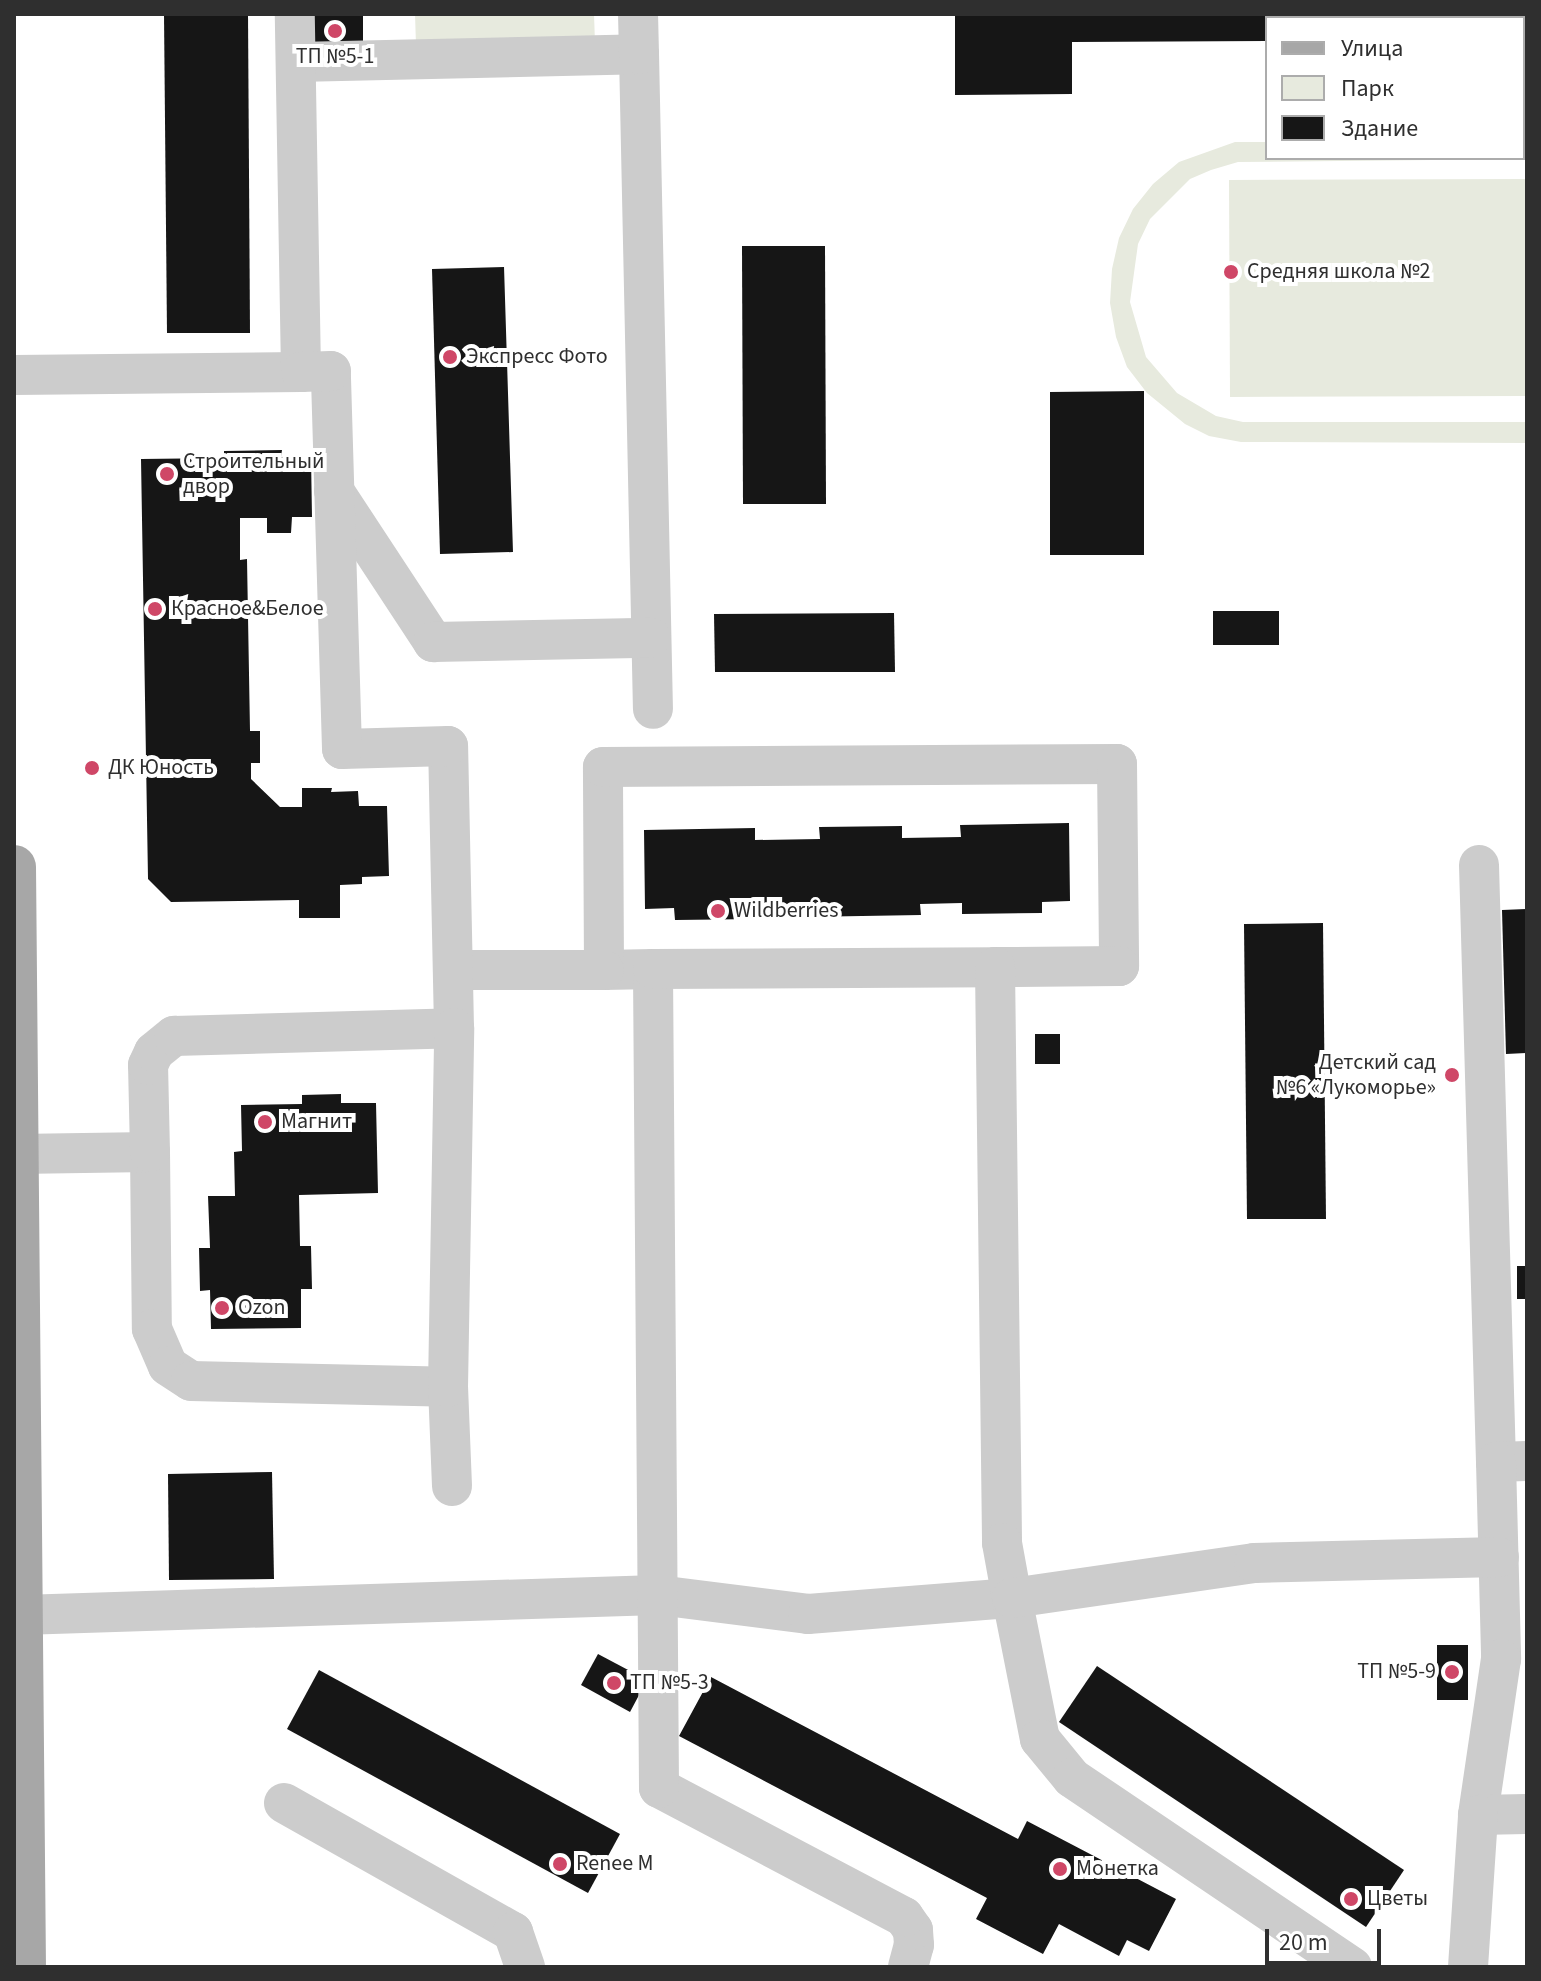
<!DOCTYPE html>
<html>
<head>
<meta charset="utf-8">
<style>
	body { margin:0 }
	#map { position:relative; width:1541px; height:1981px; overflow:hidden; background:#fff; font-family:"Source Sans 3",sans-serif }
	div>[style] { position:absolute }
	.green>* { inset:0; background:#e7eade }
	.building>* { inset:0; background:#161616 }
	.minor>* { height:40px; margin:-20px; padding:0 20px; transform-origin:20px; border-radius:20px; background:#ccc }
	.major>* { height:44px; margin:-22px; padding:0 22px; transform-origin:22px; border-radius:22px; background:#a7a7a7 }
	.dots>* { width:22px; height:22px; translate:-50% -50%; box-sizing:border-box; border:4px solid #fff; border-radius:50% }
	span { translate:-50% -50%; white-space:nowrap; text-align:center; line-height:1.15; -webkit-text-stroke:8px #fff; paint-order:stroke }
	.poi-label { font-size:22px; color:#2f2f2f }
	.left { translate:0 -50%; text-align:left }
	.right { translate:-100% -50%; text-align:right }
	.frame { position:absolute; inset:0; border:16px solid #2f2f2f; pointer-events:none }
	.legend { position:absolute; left:1265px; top:16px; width:260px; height:144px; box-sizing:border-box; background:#fff; border:2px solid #acacac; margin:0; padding:10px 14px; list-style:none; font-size:24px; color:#2f2f2f }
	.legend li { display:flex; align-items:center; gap:16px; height:40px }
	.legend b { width:40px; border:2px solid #acacac }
	.scale { position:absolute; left:1265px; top:1929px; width:116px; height:36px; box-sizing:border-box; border:4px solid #2f2f2f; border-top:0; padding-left:10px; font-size:24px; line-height:28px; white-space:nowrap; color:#2f2f2f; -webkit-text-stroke:6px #fff; paint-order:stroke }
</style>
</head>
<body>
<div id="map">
	<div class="green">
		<div style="clip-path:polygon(415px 14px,594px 14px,595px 43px,416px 46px)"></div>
		<div style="clip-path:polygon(1523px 139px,1527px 139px,1527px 159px,1238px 162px,1211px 170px,1190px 179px,1150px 219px,1138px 244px,1130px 302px,1146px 357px,1177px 393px,1216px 416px,1243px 422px,1527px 422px,1527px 443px,1241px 442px,1209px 436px,1185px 424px,1147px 393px,1127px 367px,1116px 337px,1110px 303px,1112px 269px,1119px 238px,1133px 209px,1153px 184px,1179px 162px,1235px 142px,1267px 142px,1267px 158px,1523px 158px)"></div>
		<div style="clip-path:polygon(1527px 179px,1527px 396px,1230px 397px,1229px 180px)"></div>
	</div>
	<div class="building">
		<div style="clip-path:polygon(164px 14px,248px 14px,250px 333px,167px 333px)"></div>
		<div style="clip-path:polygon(306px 14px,363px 14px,363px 47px,307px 48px)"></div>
		<div style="clip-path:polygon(955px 14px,1467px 14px,1467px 18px,1267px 18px,1267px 41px,1072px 42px,1072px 94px,955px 95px)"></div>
		<div style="clip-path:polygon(742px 246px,825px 246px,826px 504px,743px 504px)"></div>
		<div style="clip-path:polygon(504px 267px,513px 552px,440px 554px,432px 269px)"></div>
		<div style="clip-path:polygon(1144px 391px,1144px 555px,1050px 555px,1050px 392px)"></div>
		<div style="clip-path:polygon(282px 450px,281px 457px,311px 456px,312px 517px,292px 517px,291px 533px,267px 533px,267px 518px,240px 518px,240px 560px,247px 559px,250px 731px,260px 731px,260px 763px,251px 763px,251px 779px,280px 807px,302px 807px,302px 788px,332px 788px,331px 792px,358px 791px,359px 806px,387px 806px,389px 876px,362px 877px,362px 884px,340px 885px,340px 918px,299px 918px,299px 900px,171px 902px,148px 879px,141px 459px,224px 458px,224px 451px)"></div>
		<div style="clip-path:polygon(1213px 611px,1279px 611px,1279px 645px,1213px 645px)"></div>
		<div style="clip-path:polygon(894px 613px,895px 672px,715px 672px,714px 614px)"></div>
		<div style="clip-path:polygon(1069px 823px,1070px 901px,1042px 902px,1042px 913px,962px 914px,962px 903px,920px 904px,921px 915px,803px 917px,803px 906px,758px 907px,758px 919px,675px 920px,674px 908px,645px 909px,644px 830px,755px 828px,755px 840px,820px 839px,819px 827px,902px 826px,902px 838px,961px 837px,960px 825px)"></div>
		<div style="clip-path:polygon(1527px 909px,1527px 1053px,1506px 1054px,1502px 910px)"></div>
		<div style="clip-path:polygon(1323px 923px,1326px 1219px,1247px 1219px,1244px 924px)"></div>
		<div style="clip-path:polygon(1035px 1034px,1060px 1034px,1060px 1064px,1035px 1064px)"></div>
		<div style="clip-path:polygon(341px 1094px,341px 1103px,376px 1103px,378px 1193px,299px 1195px,300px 1246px,311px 1246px,312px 1289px,301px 1289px,301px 1328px,211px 1329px,210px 1290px,200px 1291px,199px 1248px,210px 1248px,208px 1196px,235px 1196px,234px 1152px,242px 1151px,241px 1105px,302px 1104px,302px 1095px)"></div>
		<div style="clip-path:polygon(1517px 1266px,1527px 1266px,1527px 1299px,1517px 1299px)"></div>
		<div style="clip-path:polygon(272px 1472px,274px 1579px,169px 1580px,168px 1474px)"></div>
		<div style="clip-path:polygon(1437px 1645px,1468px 1645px,1468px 1700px,1437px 1700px)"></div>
		<div style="clip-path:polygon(598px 1654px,647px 1680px,630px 1712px,581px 1685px)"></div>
		<div style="clip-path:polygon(1097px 1666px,1404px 1870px,1366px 1927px,1059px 1722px)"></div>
		<div style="clip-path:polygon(319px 1670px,620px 1834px,588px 1893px,287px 1729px)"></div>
		<div style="clip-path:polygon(711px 1677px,1018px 1839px,1027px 1821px,1176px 1899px,1149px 1951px,1127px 1940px,1119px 1956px,1059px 1924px,1043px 1954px,976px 1919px,987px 1898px,679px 1736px)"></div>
	</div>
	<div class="minor">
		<div style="left:639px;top:54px;width:655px;rotate:88.78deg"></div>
		<div style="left:296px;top:62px;width:343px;rotate:-1.3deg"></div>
		<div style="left:639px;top:54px;width:40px;rotate:-91.4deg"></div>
		<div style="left:14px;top:375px;width:287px;rotate:-0.6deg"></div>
		<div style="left:301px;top:372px;width:358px;rotate:-91deg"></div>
		<div style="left:334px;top:491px;width:181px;rotate:56.7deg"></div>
		<div style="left:433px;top:642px;width:218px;rotate:-1.1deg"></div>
		<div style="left:1479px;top:865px;width:597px;rotate:88.37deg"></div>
		<div style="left:653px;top:969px;width:49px;rotate:178.8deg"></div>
		<div style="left:604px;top:970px;width:203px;rotate:-90.3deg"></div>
		<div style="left:603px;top:767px;width:514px;rotate:-0.33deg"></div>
		<div style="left:1117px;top:764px;width:202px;rotate:89.4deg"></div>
		<div style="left:1119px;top:966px;width:124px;rotate:179.5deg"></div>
		<div style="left:455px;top:970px;width:149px"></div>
		<div style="left:150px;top:1152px;width:177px;rotate:89.4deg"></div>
		<div style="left:152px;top:1329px;width:40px;rotate:66.6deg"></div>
		<div style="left:168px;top:1366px;width:27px;rotate:33deg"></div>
		<div style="left:191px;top:1381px;width:257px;rotate:1.3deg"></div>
		<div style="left:17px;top:1154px;width:133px;rotate:-0.9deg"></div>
		<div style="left:150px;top:1152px;width:87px;rotate:-91.3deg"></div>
		<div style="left:148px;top:1065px;width:14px;rotate:-65deg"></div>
		<div style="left:154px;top:1052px;width:26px;rotate:-39deg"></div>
		<div style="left:174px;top:1036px;width:280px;rotate:-1.6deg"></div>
		<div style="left:454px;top:1028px;width:282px;rotate:-91.2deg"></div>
		<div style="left:448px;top:746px;width:106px;rotate:178.4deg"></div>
		<div style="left:342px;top:749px;width:378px;rotate:-91.7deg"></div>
		<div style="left:331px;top:371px;width:30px;rotate:178deg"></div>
		<div style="left:1527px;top:1461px;width:31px;rotate:178deg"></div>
		<div style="left:1496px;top:1462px;width:197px;rotate:88.5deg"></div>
		<div style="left:1501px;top:1659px;width:158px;rotate:98.4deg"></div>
		<div style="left:1478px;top:1815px;width:49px;rotate:-1.2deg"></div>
		<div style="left:452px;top:1486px;width:99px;rotate:-92.3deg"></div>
		<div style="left:448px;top:1387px;width:359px;rotate:-89deg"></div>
		<div style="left:21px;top:1615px;width:637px;rotate:-1.8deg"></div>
		<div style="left:658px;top:1595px;width:151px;rotate:7.2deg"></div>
		<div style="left:808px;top:1614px;width:205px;rotate:-4.5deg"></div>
		<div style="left:1012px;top:1598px;width:144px;rotate:78.8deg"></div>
		<div style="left:1040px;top:1739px;width:50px;rotate:50.6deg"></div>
		<div style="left:1072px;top:1778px;width:338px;rotate:34deg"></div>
		<div style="left:284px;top:1803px;width:263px;rotate:29.4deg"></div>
		<div style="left:513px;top:1932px;width:37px;rotate:71deg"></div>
		<div style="left:908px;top:1967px;width:23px;rotate:-75deg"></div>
		<div style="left:914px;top:1945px;width:15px;rotate:-94deg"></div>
		<div style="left:913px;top:1930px;width:16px;rotate:-125deg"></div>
		<div style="left:904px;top:1917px;width:277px;rotate:-152.2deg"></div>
		<div style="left:659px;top:1788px;width:819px;rotate:-90.42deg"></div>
		<div style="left:653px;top:969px;width:342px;rotate:-0.3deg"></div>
		<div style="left:995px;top:967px;width:576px;rotate:89.3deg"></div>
		<div style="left:1002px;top:1543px;width:56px;rotate:79.7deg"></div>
		<div style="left:1012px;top:1598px;width:245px;rotate:-8.2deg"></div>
		<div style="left:1254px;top:1563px;width:245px;rotate:-1.4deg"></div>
		<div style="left:1468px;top:1967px;width:152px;rotate:-86.2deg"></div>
	</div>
	<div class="major">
		<div style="left:14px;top:867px;width:1100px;rotate:89.48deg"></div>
	</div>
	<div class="dots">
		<div style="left:335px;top:31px;background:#cf4767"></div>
		<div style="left:1231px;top:272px;background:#cf4767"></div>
		<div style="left:450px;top:357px;background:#cf4767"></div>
		<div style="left:167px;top:474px;background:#cf4767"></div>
		<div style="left:155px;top:609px;background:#cf4767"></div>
		<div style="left:92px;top:768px;background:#cf4767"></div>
		<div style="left:718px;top:911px;background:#cf4767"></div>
		<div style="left:1452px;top:1075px;background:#cf4767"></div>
		<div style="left:265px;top:1122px;background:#cf4767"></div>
		<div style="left:222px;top:1308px;background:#cf4767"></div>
		<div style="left:1452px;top:1672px;background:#cf4767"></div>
		<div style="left:614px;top:1683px;background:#cf4767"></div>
		<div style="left:560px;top:1864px;background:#cf4767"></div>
		<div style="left:1060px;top:1869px;background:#cf4767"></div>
		<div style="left:1351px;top:1899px;background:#cf4767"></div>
	</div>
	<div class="poi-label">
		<span style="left:335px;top:57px">ТП №5-1</span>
		<span class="left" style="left:1247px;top:272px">Средняя школа №2</span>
		<span class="left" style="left:466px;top:357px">Экспресс Фото</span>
		<span class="left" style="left:183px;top:474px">Строительный<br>двор</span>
		<span class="left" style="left:171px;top:609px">Красное&amp;Белое</span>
		<span class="left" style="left:108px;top:768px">ДК Юность</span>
		<span class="left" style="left:734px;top:911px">Wildberries</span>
		<span class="right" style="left:1436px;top:1075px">Детский сад<br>№6 «Лукоморье»</span>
		<span class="left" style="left:281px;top:1122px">Магнит</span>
		<span class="left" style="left:238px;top:1308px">Ozon</span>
		<span class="right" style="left:1436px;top:1672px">ТП №5-9</span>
		<span class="left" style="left:630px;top:1683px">ТП №5-3</span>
		<span class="left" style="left:576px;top:1864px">Renee M</span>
		<span class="left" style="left:1076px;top:1869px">Монетка</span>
		<span class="left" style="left:1367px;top:1899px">Цветы</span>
	</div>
	<div class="frame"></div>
	<ul class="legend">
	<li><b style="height:10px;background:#a7a7a7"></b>Улица</li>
	<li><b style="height:22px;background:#e7eade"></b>Парк</li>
	<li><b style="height:22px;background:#161616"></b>Здание</li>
	</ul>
	<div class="scale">20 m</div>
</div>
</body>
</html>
